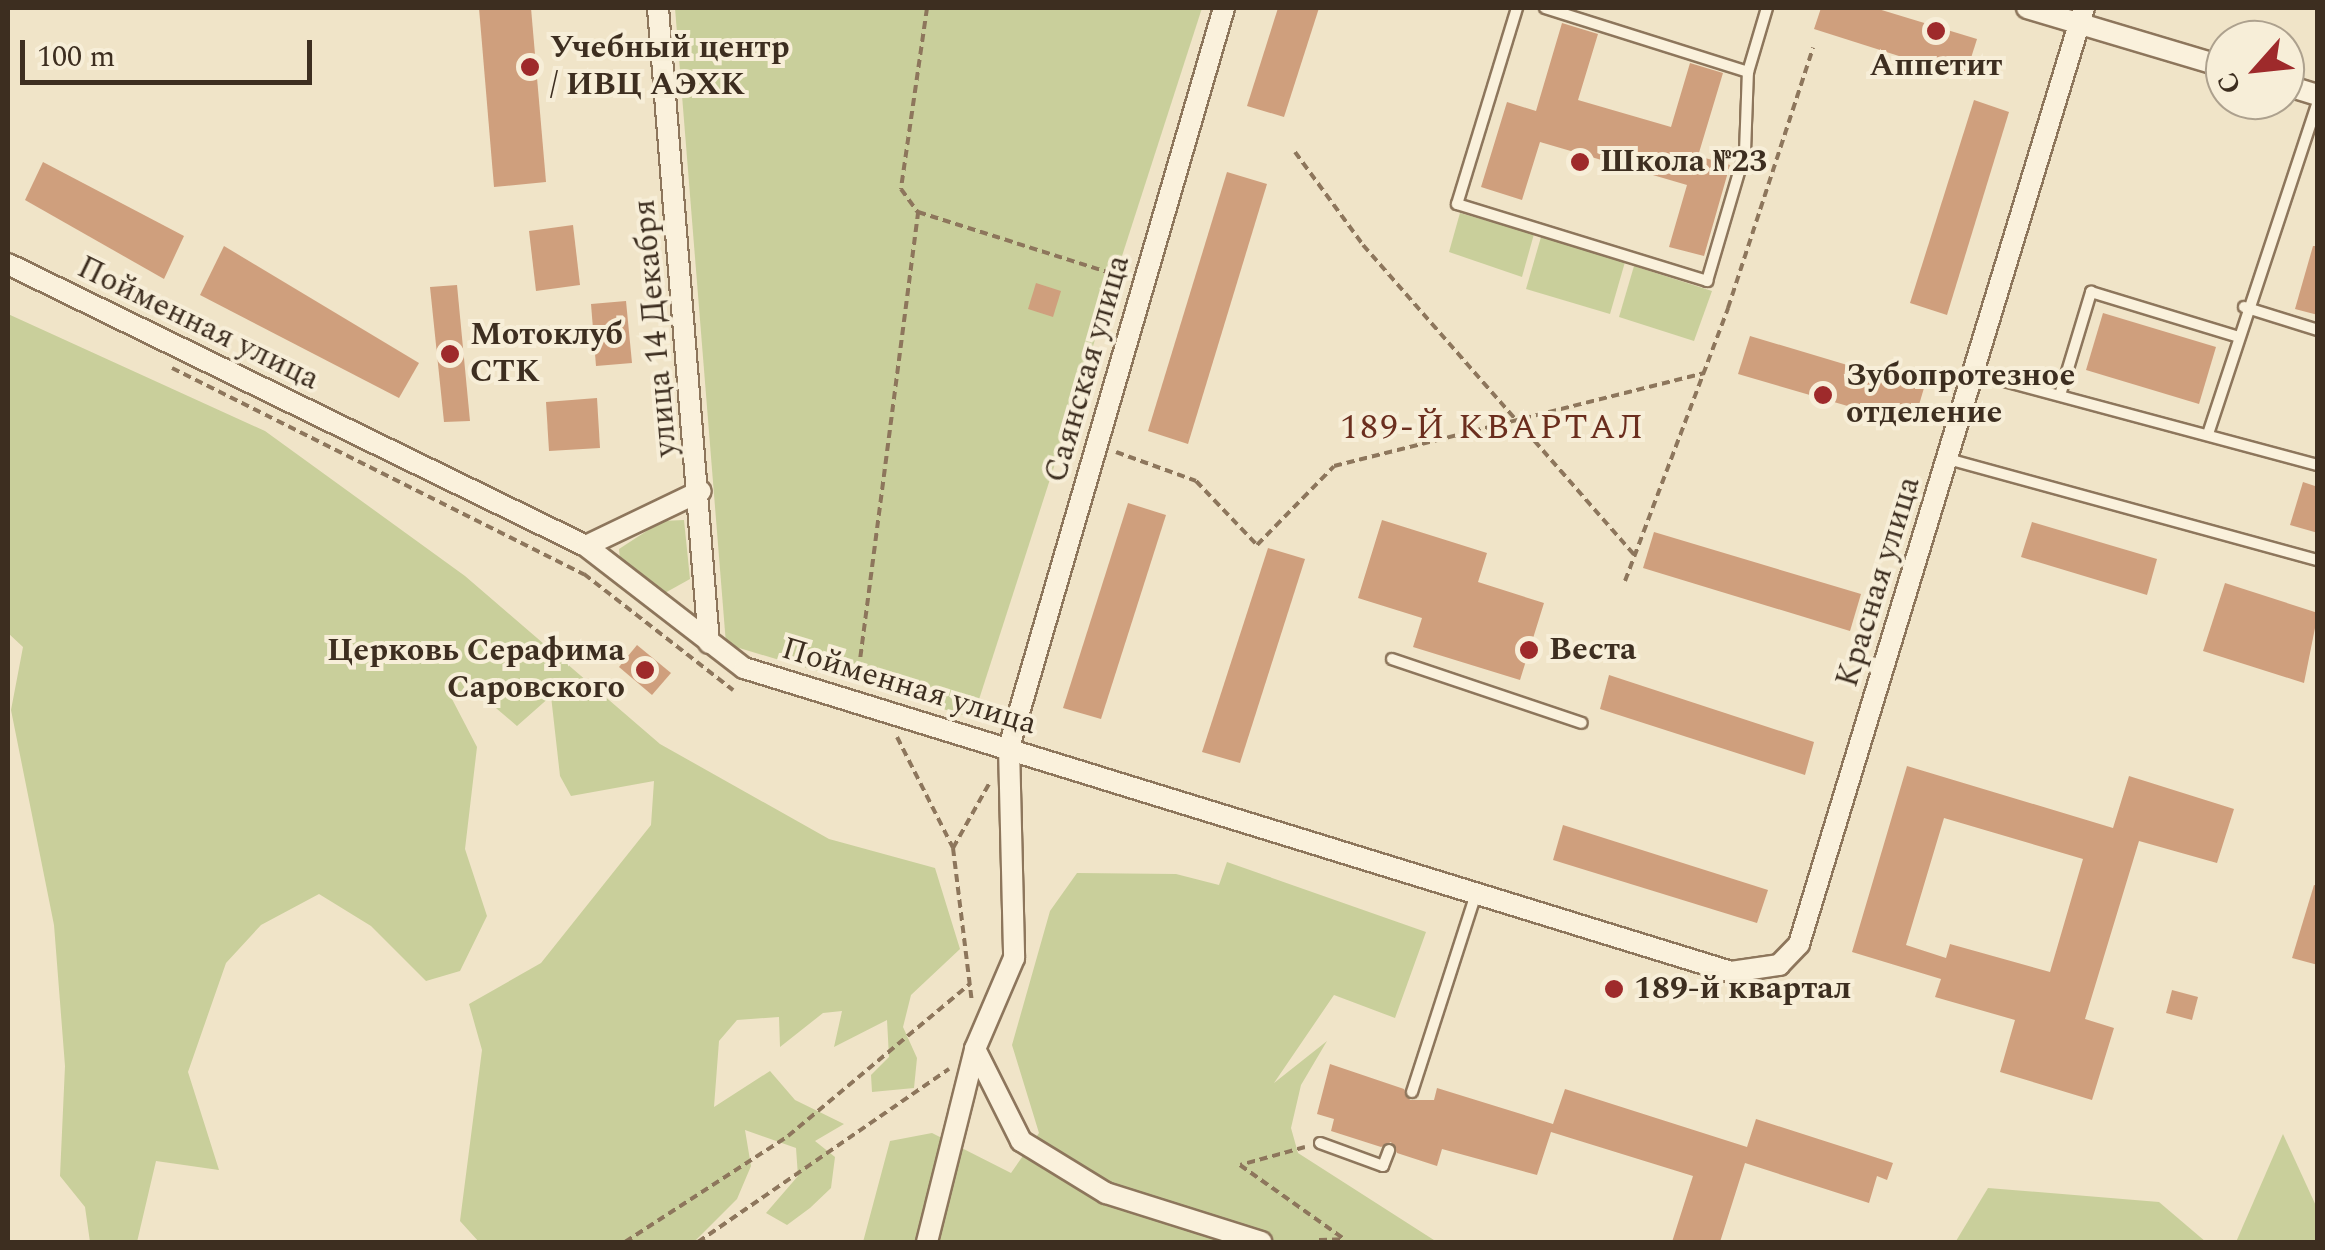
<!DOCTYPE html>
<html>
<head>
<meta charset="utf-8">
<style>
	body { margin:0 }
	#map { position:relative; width:2325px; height:1250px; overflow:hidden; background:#f0e4c8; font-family:Spectral,serif }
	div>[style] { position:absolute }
	.green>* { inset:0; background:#c9cf9b }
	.building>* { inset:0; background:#cf9f7d }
	.path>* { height:4px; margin-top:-2px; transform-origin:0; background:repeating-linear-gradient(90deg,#8d765c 0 8px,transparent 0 13px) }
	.roads { filter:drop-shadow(2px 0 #8d765c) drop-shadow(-2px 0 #8d765c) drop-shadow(0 2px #8d765c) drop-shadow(0 -2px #8d765c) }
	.service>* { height:10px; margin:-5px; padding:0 5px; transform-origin:5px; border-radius:5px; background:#faf1dc }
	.minor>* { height:20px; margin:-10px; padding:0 10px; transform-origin:10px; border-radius:10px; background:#faf1dc }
	.dots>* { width:28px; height:28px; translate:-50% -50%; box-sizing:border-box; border:5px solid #f7eed8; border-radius:50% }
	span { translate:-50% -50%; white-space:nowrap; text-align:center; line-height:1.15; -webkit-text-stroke:8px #f7eed8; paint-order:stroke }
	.poi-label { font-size:32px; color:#3d2e20; font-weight:700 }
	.left { translate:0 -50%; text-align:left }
	.right { translate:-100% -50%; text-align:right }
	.street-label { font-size:32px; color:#3d2e20 }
	.neighbourhood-label { font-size:35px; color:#6b2e1e; letter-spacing:2.5px }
	.frame { position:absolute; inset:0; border:10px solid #3d2e20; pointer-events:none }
	.north { position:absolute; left:2205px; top:20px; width:100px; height:100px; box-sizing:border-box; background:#f7eed8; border:2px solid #ada18e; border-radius:50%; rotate:243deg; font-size:28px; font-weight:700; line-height:40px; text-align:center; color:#3d2e20 }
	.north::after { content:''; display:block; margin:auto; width:35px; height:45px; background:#9e2a2b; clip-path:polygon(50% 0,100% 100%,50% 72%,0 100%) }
	.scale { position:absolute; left:20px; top:40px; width:292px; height:45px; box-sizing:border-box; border:5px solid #3d2e20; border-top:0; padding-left:12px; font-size:30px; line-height:35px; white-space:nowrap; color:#3d2e20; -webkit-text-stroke:8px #f7eed8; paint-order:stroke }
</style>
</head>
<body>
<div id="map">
	<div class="green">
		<div style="clip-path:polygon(675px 8px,1202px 8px,973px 718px,726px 644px)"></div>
		<div style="clip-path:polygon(1460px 213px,1534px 234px,1522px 277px,1449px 252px)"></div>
		<div style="clip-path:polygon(1541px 237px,1625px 262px,1610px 314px,1526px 289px)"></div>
		<div style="clip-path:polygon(1634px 266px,1712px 291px,1694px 341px,1619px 317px)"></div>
		<div style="clip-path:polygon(8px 314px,265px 431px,465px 576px,660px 744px,829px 839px,935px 868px,960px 949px,911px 995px,903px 1027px,917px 1058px,914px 1088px,872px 1092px,871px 1075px,889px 1057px,887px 1020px,834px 1047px,842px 1011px,823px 1013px,780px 1047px,779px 1017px,737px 1020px,719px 1041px,714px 1107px,770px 1071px,795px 1100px,844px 1124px,815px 1141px,835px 1157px,831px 1188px,810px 1208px,787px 1225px,766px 1213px,798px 1176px,796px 1148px,745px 1130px,751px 1166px,737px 1199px,694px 1242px,479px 1242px,460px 1221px,482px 1050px,469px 1004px,541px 963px,651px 825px,654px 781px,571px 796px,560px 776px,551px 696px,517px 726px,483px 697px,452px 699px,477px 747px,465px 849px,487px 916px,460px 971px,426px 981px,371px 926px,319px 894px,261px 925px,226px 963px,188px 1072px,219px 1170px,156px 1161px,137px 1242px,90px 1242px,85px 1207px,60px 1176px,65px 1066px,54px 925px,11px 710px,23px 647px,8px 633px)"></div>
		<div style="clip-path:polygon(684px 520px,690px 579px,663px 594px,620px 560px,619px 549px,662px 521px)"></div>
		<div style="clip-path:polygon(1227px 862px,1426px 932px,1395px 1018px,1334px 995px,1274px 1083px,1327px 1041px,1301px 1085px,1291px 1128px,1298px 1153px,1437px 1242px,863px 1242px,890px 1141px,932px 1133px,1011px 1173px,1039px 1133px,1012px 1045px,1050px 911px,1077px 873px,1176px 874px,1219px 885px)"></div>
		<div style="clip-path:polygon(2283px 1134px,2317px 1208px,2317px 1242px,2236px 1242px)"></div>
		<div style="clip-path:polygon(1988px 1188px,2159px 1202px,2206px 1242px,1956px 1241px)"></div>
	</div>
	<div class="building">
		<div style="clip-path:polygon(479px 8px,531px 8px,546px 182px,494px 187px)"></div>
		<div style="clip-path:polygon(1278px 8px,1319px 8px,1284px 117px,1247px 106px)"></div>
		<div style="clip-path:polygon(1821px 8px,1875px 8px,1977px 39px,1965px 77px,1814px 29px)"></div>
		<div style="clip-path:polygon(1562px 23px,1598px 34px,1578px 100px,1671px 127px,1690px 63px,1723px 73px,1698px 156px,1730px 165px,1704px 256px,1669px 247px,1687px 185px,1540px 142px,1522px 200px,1481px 187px,1507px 102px,1536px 111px)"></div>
		<div style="clip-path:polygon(1974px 100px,2009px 112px,1947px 315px,1910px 303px)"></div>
		<div style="clip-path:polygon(43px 162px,184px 236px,164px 279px,25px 200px)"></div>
		<div style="clip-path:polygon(1227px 172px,1267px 184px,1188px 444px,1148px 431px)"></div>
		<div style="clip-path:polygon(573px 225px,580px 285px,536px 291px,529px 231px)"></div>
		<div style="clip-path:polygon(224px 246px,419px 363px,399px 398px,200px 295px)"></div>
		<div style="clip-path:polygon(2313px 246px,2318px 246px,2318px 315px,2295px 309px)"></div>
		<div style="clip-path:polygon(1036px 283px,1061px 291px,1053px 317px,1028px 309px)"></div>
		<div style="clip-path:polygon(457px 285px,470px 421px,444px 422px,430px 287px)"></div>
		<div style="clip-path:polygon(626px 301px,632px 363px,596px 366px,591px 304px)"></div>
		<div style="clip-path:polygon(2103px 313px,2216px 347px,2199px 404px,2086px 370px)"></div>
		<div style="clip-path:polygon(1750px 336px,1924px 388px,1913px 425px,1738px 374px)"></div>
		<div style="clip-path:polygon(597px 398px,600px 448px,549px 451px,546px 402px)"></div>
		<div style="clip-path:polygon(2303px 482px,2318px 487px,2318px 533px,2290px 525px)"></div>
		<div style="clip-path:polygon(1128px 503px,1166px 515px,1101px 719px,1063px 708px)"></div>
		<div style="clip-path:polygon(1382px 520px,1487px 553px,1478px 582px,1544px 603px,1520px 680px,1413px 647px,1422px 618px,1358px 598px)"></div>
		<div style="clip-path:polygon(2032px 522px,2157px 559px,2147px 595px,2021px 557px)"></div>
		<div style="clip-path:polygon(1654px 532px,1861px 594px,1850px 631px,1643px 568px)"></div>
		<div style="clip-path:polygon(1268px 548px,1305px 559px,1240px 763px,1202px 752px)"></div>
		<div style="clip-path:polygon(2225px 583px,2318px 613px,2304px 683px,2203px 651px)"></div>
		<div style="clip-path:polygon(637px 645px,671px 673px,652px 695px,619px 667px)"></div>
		<div style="clip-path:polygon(1609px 675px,1814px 742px,1805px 775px,1600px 709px)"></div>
		<div style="clip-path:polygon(evenodd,1907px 766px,2113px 828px,2129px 776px,2234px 809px,2217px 863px,2139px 841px,2085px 1019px,2114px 1028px,2092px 1100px,2000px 1072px,2015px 1020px,1935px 997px,1941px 979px,1852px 952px,1907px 766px,1944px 818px,2083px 859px,2050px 972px,1950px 944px,1946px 958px,1906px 945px,1944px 818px)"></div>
		<div style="clip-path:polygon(1563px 825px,1768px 890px,1757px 923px,1553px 860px)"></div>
		<div style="clip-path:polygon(2314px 885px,2318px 886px,2318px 965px,2292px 958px)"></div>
		<div style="clip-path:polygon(2172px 990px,2198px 997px,2192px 1020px,2166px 1013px)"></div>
		<div style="clip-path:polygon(1330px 1064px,1404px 1089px,1410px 1100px,1434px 1100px,1437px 1088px,1553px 1124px,1565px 1089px,1747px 1147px,1756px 1119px,1893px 1163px,1887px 1180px,1877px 1176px,1869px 1203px,1745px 1163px,1720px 1242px,1672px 1242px,1693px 1176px,1551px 1132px,1537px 1175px,1442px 1149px,1437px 1166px,1397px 1153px,1391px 1142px,1381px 1147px,1331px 1131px,1334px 1119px,1317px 1114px)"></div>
	</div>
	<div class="path">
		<div style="left:927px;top:8px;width:183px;rotate:98.2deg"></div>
		<div style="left:901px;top:189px;width:29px;rotate:54deg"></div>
		<div style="left:918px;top:212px;width:218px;rotate:17.6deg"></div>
		<div style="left:1295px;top:152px;width:115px;rotate:53.8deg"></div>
		<div style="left:1363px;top:245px;width:412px;rotate:48.8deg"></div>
		<div style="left:172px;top:368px;width:461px;rotate:26.6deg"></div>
		<div style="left:584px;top:574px;width:189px;rotate:37.9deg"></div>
		<div style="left:1116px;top:452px;width:85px;rotate:19.9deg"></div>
		<div style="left:1196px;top:481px;width:88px;rotate:46.4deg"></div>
		<div style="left:1257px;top:545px;width:110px;rotate:-45.7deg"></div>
		<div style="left:1334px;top:466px;width:382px;rotate:-14.1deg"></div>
		<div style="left:1625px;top:581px;width:292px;rotate:-69.3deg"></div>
		<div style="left:1728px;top:308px;width:274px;rotate:-71.9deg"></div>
		<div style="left:857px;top:683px;width:475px;rotate:-82.6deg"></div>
		<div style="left:897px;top:737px;width:124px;rotate:63.2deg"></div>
		<div style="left:953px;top:848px;width:156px;rotate:83deg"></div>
		<div style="left:953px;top:848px;width:76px;rotate:-60.7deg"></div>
		<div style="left:1305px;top:1147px;width:67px;rotate:164.5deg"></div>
		<div style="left:1240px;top:1165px;width:128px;rotate:35.4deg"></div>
		<div style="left:1319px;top:1240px;width:25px;rotate:-2deg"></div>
		<div style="left:625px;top:1242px;width:194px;rotate:-33deg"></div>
		<div style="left:788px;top:1136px;width:237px;rotate:-39.9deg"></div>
		<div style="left:698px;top:1242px;width:305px;rotate:-34.6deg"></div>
	</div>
	<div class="roads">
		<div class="service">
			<div style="left:1517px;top:8px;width:205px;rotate:107deg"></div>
			<div style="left:1457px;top:204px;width:262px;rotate:17.1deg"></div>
			<div style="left:1707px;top:281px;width:134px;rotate:-73.6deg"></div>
			<div style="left:1745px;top:152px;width:80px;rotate:-87.9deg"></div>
			<div style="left:1748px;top:72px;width:67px;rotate:-73.5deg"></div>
			<div style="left:1545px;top:8px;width:213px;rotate:17.5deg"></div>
			<div style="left:2244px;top:307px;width:77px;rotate:17.3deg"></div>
			<div style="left:1974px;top:373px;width:356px;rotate:15deg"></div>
			<div style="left:2060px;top:395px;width:108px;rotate:-73.2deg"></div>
			<div style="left:2091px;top:292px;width:152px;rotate:16.9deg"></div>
			<div style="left:2208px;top:434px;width:350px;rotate:-71.7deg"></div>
			<div style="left:1948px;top:459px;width:384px;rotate:15.3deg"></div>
			<div style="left:1392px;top:659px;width:200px;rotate:18.6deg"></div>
			<div style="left:1412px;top:1092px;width:208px;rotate:-72.1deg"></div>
			<div style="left:1320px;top:1143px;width:67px;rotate:20.1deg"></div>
			<div style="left:1383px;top:1166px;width:17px;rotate:-69deg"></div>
		</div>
		<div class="minor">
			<div style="left:658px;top:8px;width:637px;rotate:85.41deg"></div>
			<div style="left:1224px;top:8px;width:770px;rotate:106.22deg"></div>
			<div style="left:1009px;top:747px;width:211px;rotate:88.6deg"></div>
			<div style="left:1014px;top:958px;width:99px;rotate:113.2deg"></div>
			<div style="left:975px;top:1049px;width:103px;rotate:63.4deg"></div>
			<div style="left:1021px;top:1141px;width:100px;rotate:31.5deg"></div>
			<div style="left:1106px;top:1193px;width:163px;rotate:17.5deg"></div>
			<div style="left:2027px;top:8px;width:207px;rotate:16.6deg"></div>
			<div style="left:2285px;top:85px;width:34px;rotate:17deg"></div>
			<div style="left:8px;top:264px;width:643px;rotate:26.01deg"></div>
			<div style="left:586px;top:546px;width:200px;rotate:37.7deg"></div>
			<div style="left:744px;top:668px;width:1033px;rotate:17.12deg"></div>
			<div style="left:1731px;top:972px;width:49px;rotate:-8.3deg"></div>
			<div style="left:1779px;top:965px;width:29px;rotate:-46deg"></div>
			<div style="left:1799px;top:944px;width:978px;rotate:-73.07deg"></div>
			<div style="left:586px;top:546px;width:127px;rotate:-25.6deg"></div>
			<div style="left:927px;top:1242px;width:199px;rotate:-76deg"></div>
		</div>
	</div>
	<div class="dots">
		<div style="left:1936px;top:31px;background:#9e2a2b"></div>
		<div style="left:530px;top:67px;background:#9e2a2b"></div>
		<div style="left:1580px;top:162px;background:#9e2a2b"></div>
		<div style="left:450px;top:354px;background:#9e2a2b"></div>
		<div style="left:1823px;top:395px;background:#9e2a2b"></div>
		<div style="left:1529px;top:650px;background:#9e2a2b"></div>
		<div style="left:645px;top:670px;background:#9e2a2b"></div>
		<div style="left:1614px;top:989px;background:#9e2a2b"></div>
	</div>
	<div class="poi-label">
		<span class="left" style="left:550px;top:67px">Учебный центр<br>/ ИВЦ АЭХК</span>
		<span style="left:1936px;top:66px">Аппетит</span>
		<span class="left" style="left:1600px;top:162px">Школа №23</span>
		<span class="left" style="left:470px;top:354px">Мотоклуб<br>СТК</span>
		<span class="left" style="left:1846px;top:395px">Зубопротезное<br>отделение</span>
		<span class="left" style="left:1549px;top:650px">Веста</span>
		<span class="right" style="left:625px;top:670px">Церковь Серафима<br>Саровского</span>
		<span class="left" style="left:1634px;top:989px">189-й квартал</span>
	</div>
	<div class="street-label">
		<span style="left:198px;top:324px;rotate:26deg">Пойменная улица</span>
		<span style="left:656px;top:328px;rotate:-95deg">улица 14 Декабря</span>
		<span style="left:1088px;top:369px;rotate:-74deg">Саянская улица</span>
		<span style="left:1879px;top:582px;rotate:-73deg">Красная улица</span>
		<span style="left:909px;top:687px;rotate:17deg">Пойменная улица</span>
	</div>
	<div class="neighbourhood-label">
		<span style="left:1493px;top:428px">189-Й КВАРТАЛ</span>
	</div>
	<div class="frame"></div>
	<div class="north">С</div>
	<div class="scale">100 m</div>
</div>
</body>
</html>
